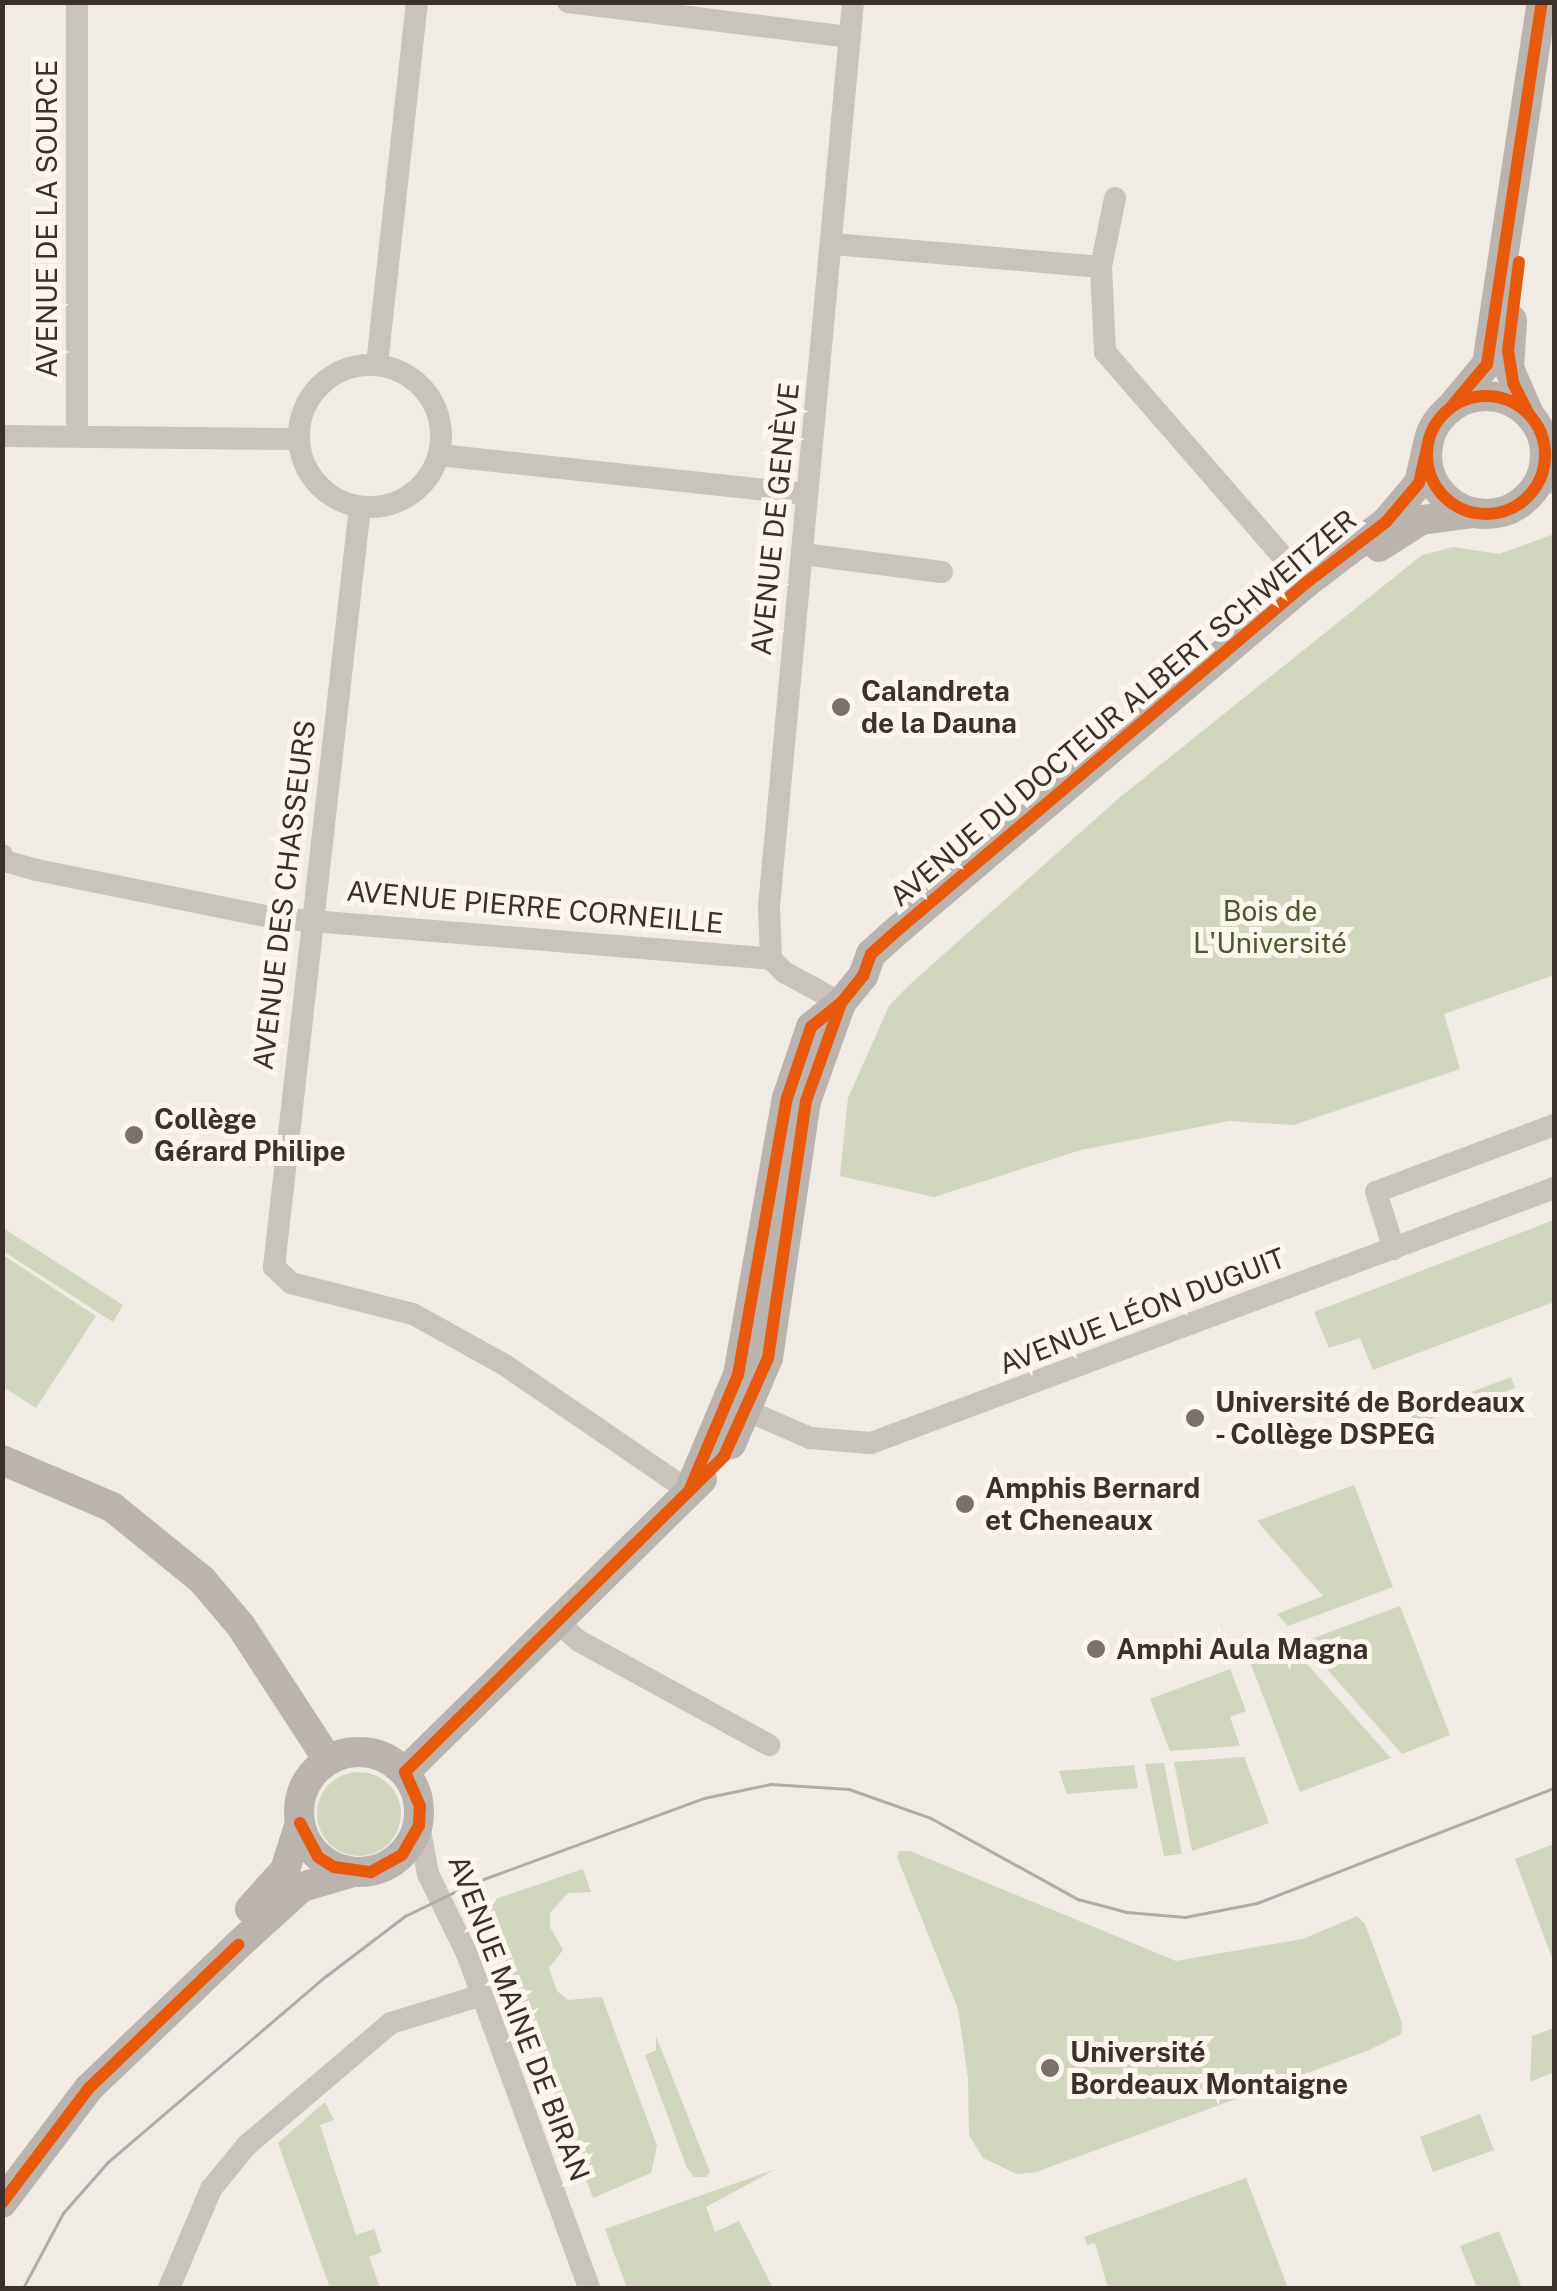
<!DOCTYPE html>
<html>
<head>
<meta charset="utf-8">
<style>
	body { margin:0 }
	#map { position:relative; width:1557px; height:2291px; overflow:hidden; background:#f0ebe5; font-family:"Public Sans",sans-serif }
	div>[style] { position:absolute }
	.green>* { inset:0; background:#d1d6bf }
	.round { border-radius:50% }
	.street>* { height:22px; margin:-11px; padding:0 11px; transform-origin:11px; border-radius:11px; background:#c9c3be }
	.street>.ring { margin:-11px; padding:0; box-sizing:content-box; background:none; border:22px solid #c9c3be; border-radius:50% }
	.secondary>* { height:30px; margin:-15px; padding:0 15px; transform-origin:15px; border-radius:15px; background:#bab3ae }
	.secondary>.ring { margin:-15px; padding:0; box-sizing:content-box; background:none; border:30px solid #bab3ae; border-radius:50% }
	.tram>* { height:2.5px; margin:-1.25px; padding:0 1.25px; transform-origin:1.25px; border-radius:1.25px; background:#b1aca8 }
	.cycleway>* { height:12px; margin:-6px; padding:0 6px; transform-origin:6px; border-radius:6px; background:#e8590c }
	.cycleway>.ring { margin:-6px; padding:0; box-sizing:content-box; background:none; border:12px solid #e8590c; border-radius:50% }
	.dots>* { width:28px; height:28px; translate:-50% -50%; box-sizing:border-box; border:5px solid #fbf5ee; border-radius:50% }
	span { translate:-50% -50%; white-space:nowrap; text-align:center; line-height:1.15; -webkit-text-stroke:10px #fbf5ee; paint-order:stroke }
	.street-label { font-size:28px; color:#3b302b }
	.poi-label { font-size:28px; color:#3b302b; font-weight:700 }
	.left { translate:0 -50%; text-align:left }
	.park-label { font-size:28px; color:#4a5a2e }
	.frame { position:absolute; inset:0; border:5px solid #3b302b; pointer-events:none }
</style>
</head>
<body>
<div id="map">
	<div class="green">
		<div style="clip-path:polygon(1554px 534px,1554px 975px,1444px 1014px,1460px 1069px,1294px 1125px,1229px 1121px,1081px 1150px,934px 1197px,840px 1176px,848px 1098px,889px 1006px,907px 987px,1119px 798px,1422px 555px,1454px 547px,1499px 554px)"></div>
		<div style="clip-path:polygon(1554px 1220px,1554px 1302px,1373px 1370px,1360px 1338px,1329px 1348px,1314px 1312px)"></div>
		<div style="clip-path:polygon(3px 1228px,123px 1305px,113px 1322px,3px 1251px)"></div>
		<div style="clip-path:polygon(3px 1255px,96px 1316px,36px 1408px,3px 1387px)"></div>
		<div style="clip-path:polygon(1511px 1377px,1515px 1388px,1415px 1425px,1411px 1415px)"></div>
		<div style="clip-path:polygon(1354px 1485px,1393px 1587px,1288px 1626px,1277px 1614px,1323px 1596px,1257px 1521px)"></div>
		<div style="clip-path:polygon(1400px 1606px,1450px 1735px,1402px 1754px,1303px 1642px)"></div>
		<div style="clip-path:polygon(1292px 1647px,1391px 1758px,1300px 1792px,1250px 1662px)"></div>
		<div style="clip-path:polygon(1230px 1669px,1246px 1711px,1230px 1717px,1240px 1746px,1170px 1751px,1150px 1699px)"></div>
		<div style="clip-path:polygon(1244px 1757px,1269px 1823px,1192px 1851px,1174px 1762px)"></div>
		<div style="clip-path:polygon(1164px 1763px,1182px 1854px,1164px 1856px,1145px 1764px)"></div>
		<div style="clip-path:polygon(1134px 1765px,1138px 1788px,1067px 1794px,1059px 1771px)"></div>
		<div class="round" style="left:317px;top:1772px;width:84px;height:84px"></div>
		<div style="clip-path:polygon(1554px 1844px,1554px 1963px,1515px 1859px)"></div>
		<div style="clip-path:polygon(899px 1851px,910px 1851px,1176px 1961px,1303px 1939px,1357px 1916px,1365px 1924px,1402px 2023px,1401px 2034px,1367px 2051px,1036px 2172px,1017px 2174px,983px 2158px,969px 2135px,968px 2078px,958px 2009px,897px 1857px)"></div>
		<div style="clip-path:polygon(583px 1869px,591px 1892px,568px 1893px,550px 1913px,550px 1927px,563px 1950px,549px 1968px,557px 1991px,568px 2000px,602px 1997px,657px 2146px,651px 2173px,593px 2198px,484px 1903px)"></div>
		<div style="clip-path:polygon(1554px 2028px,1554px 2072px,1530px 2082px,1532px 2036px)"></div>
		<div style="clip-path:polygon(656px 2036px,710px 2172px,706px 2177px,694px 2177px,687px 2168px,645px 2055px,656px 2050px)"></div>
		<div style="clip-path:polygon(325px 2102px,334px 2120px,320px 2125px,356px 2235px,374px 2229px,382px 2252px,369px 2257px,380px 2288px,330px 2288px,278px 2143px)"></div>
		<div style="clip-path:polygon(1480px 2114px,1494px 2150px,1433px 2172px,1420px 2137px)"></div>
		<div style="clip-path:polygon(776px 2169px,706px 2207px,715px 2232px,739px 2221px,773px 2288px,627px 2288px,605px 2229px)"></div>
		<div style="clip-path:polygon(1246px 2178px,1288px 2288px,1108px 2288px,1095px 2243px,1087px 2245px,1084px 2237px)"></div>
		<div style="clip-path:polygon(1499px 2231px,1522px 2288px,1477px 2288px,1460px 2246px)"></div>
	</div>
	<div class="street">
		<div style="left:77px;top:2px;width:434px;rotate:90deg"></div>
		<div style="left:568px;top:2px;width:284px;rotate:7.1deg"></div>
		<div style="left:1115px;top:198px;width:70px;rotate:101.5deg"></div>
		<div style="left:1101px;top:267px;width:85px;rotate:87.3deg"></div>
		<div style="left:1105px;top:352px;width:306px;rotate:49deg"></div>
		<div style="left:833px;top:244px;width:269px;rotate:4.9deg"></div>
		<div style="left:377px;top:364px;width:364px;rotate:-83.7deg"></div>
		<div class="ring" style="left:299px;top:365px;width:120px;height:120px"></div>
		<div style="left:2px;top:436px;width:296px;rotate:0.6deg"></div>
		<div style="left:439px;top:455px;width:369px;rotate:6.1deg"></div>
		<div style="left:1542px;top:478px;width:13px;rotate:23deg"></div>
		<div style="left:360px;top:507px;width:765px;rotate:96.46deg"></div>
		<div style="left:274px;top:1267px;width:23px;rotate:43deg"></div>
		<div style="left:291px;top:1283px;width:126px;rotate:14.3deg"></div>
		<div style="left:413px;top:1314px;width:105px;rotate:29deg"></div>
		<div style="left:505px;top:1365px;width:223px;rotate:34.4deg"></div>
		<div style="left:803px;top:554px;width:140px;rotate:7.4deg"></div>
		<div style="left:2px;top:855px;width:7px;rotate:63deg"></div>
		<div style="left:5px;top:861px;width:33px;rotate:16deg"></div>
		<div style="left:37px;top:870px;width:244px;rotate:11.4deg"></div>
		<div style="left:276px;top:918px;width:497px;rotate:4.7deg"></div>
		<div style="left:841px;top:1003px;width:65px;rotate:-151.5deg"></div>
		<div style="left:784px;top:972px;width:18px;rotate:-135deg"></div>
		<div style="left:771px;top:959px;width:53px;rotate:-92.2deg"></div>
		<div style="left:769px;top:906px;width:908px;rotate:-84.69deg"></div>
		<div style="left:1394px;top:1249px;width:60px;rotate:-107.5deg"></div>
		<div style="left:1376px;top:1192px;width:190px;rotate:-20.6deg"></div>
		<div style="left:748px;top:1411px;width:68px;rotate:23.5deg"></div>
		<div style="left:810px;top:1438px;width:61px;rotate:4.7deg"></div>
		<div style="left:871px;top:1443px;width:729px;rotate:-20.47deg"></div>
		<div style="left:557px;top:1622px;width:29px;rotate:41deg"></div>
		<div style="left:579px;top:1641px;width:217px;rotate:28.7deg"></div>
		<div style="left:419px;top:1825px;width:50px;rotate:79.6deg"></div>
		<div style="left:428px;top:1874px;width:89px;rotate:64deg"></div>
		<div style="left:467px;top:1954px;width:356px;rotate:69.9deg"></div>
		<div style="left:169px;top:2288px;width:108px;rotate:-67deg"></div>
		<div style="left:211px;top:2189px;width:57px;rotate:-50.7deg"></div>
		<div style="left:247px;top:2145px;width:189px;rotate:-40.3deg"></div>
		<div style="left:391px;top:2023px;width:92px;rotate:-17.1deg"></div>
	</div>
	<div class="secondary">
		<div style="left:1512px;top:320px;width:48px;rotate:93.6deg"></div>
		<div style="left:1509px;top:368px;width:48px;rotate:66.6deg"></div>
		<div class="ring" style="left:1427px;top:396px;width:88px;height:88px"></div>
		<div style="left:1451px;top:407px;width:56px;rotate:-50.1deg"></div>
		<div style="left:1487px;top:364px;width:366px;rotate:-81.4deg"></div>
		<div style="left:1379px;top:547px;width:50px;rotate:-32.7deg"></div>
		<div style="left:1421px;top:520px;width:51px;rotate:-7.8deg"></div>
		<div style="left:731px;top:1444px;width:94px;rotate:-66.7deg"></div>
		<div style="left:768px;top:1358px;width:260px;rotate:-81.6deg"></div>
		<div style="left:806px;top:1101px;width:104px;rotate:-70.3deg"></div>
		<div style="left:2px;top:1460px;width:120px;rotate:23.1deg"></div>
		<div style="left:112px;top:1507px;width:116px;rotate:39deg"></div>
		<div style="left:202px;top:1580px;width:60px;rotate:49.7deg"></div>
		<div style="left:241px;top:1626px;width:160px;rotate:57deg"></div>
		<div style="left:689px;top:1491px;width:126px;rotate:-67.1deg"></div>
		<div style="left:738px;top:1375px;width:281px;rotate:-80deg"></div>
		<div style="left:787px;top:1098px;width:75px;rotate:-71.3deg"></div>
		<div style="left:811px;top:1027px;width:38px;rotate:-39deg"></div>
		<div style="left:841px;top:1003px;width:35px;rotate:-51deg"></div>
		<div style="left:863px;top:976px;width:23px;rotate:-70deg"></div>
		<div style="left:871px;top:954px;width:28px;rotate:-42deg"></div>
		<div style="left:892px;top:935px;width:543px;rotate:-40.37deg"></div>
		<div style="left:1306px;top:583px;width:101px;rotate:-37.3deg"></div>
		<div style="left:1386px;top:522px;width:51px;rotate:-49.8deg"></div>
		<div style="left:1419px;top:483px;width:37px;rotate:-77deg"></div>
		<div class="ring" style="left:299px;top:1752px;width:90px;height:90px"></div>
		<div style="left:405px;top:1772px;width:417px;rotate:-44.6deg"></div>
		<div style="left:250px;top:1909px;width:52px;rotate:-48.1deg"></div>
		<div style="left:285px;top:1870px;width:49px;rotate:-72.3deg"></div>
		<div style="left:2px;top:2203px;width:144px;rotate:-52.9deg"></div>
		<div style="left:89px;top:2088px;width:207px;rotate:-43.8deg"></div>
		<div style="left:238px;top:1945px;width:86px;rotate:-42.2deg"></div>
		<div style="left:302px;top:1887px;width:53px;rotate:-16.4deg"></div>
	</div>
	<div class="tram">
		<div style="left:23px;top:2288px;width:85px;rotate:-61.9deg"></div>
		<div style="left:63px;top:2213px;width:68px;rotate:-48.6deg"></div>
		<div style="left:108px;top:2162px;width:287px;rotate:-40.5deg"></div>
		<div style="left:326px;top:1976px;width:99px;rotate:-37.2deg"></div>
		<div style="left:405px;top:1916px;width:76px;rotate:-25.9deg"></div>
		<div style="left:473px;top:1883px;width:246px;rotate:-20.2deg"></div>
		<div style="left:704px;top:1798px;width:68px;rotate:-11.8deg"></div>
		<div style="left:771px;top:1784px;width:78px;rotate:3.7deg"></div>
		<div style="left:849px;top:1789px;width:87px;rotate:19.5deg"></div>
		<div style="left:931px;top:1818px;width:168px;rotate:28.9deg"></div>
		<div style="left:1078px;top:1899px;width:51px;rotate:14.9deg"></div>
		<div style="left:1127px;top:1912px;width:58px;rotate:4.9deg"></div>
		<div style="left:1185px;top:1917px;width:73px;rotate:-11deg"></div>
		<div style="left:1257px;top:1903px;width:318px;rotate:-21.2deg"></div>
	</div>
	<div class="cycleway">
		<div style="left:1519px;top:262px;width:89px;rotate:97.1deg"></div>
		<div style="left:1508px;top:350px;width:33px;rotate:81deg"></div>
		<div style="left:1513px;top:383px;width:33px;rotate:63deg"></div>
		<div class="ring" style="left:1427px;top:396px;width:106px;height:106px"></div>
		<div style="left:1451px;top:407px;width:56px;rotate:-50.1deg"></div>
		<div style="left:1487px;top:364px;width:366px;rotate:-81.4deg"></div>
		<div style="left:689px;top:1491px;width:126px;rotate:-67.1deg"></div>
		<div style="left:738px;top:1375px;width:281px;rotate:-80deg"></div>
		<div style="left:787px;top:1098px;width:75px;rotate:-71.3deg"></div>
		<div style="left:811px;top:1027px;width:38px;rotate:-39deg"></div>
		<div style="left:841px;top:1003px;width:35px;rotate:-51deg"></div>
		<div style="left:863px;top:976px;width:23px;rotate:-70deg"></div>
		<div style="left:871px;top:954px;width:28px;rotate:-42deg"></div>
		<div style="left:892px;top:935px;width:543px;rotate:-40.37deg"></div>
		<div style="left:1306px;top:583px;width:101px;rotate:-37.3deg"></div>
		<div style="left:1386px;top:522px;width:51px;rotate:-49.8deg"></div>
		<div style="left:1419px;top:483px;width:37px;rotate:-77deg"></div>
		<div style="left:300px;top:1823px;width:38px;rotate:62deg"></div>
		<div style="left:318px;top:1857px;width:19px;rotate:32deg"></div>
		<div style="left:334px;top:1867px;width:37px;rotate:8deg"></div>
		<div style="left:371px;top:1872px;width:35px;rotate:-29deg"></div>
		<div style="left:402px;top:1855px;width:34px;rotate:-60deg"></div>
		<div style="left:419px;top:1825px;width:19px;rotate:-87deg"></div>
		<div style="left:420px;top:1806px;width:37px;rotate:-114deg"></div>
		<div style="left:405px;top:1772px;width:449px;rotate:-44.7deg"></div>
		<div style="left:724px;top:1456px;width:107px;rotate:-65.8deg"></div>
		<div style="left:768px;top:1358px;width:260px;rotate:-81.6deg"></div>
		<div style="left:806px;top:1101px;width:104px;rotate:-70.3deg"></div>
		<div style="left:2px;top:2203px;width:144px;rotate:-52.9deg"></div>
		<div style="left:89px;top:2088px;width:207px;rotate:-43.8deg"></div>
	</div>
	<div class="dots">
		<div style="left:841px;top:707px;background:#7a716c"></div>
		<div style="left:134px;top:1135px;background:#7a716c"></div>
		<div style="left:1195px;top:1418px;background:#7a716c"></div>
		<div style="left:965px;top:1504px;background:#7a716c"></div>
		<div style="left:1096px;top:1649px;background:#7a716c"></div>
		<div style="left:1050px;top:2068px;background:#7a716c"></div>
	</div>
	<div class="street-label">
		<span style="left:47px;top:219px;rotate:-90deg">AVENUE DE LA SOURCE</span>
		<span style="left:775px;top:519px;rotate:-84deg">AVENUE DE GENÈVE</span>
		<span style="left:1123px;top:708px;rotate:-40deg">AVENUE DU DOCTEUR ALBERT SCHWEITZER</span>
		<span style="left:284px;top:895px;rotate:-83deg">AVENUE DES CHASSEURS</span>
		<span style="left:535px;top:907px;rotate:5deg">AVENUE PIERRE CORNEILLE</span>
		<span style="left:1142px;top:1311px;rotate:-21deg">AVENUE LÉON DUGUIT</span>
		<span style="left:519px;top:2018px;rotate:69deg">AVENUE MAINE DE BIRAN</span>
	</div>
	<div class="poi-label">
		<span class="left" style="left:861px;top:707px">Calandreta<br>de la Dauna</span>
		<span class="left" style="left:154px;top:1135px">Collège<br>Gérard Philipe</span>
		<span class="left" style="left:1215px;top:1418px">Université de Bordeaux<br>- Collège DSPEG</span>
		<span class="left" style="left:985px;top:1504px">Amphis Bernard<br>et Cheneaux</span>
		<span class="left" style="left:1116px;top:1649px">Amphi Aula Magna</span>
		<span class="left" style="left:1070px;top:2068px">Université<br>Bordeaux Montaigne</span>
	</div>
	<div class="park-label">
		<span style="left:1270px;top:927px">Bois de<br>L'Université</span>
	</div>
	<div class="frame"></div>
</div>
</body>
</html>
